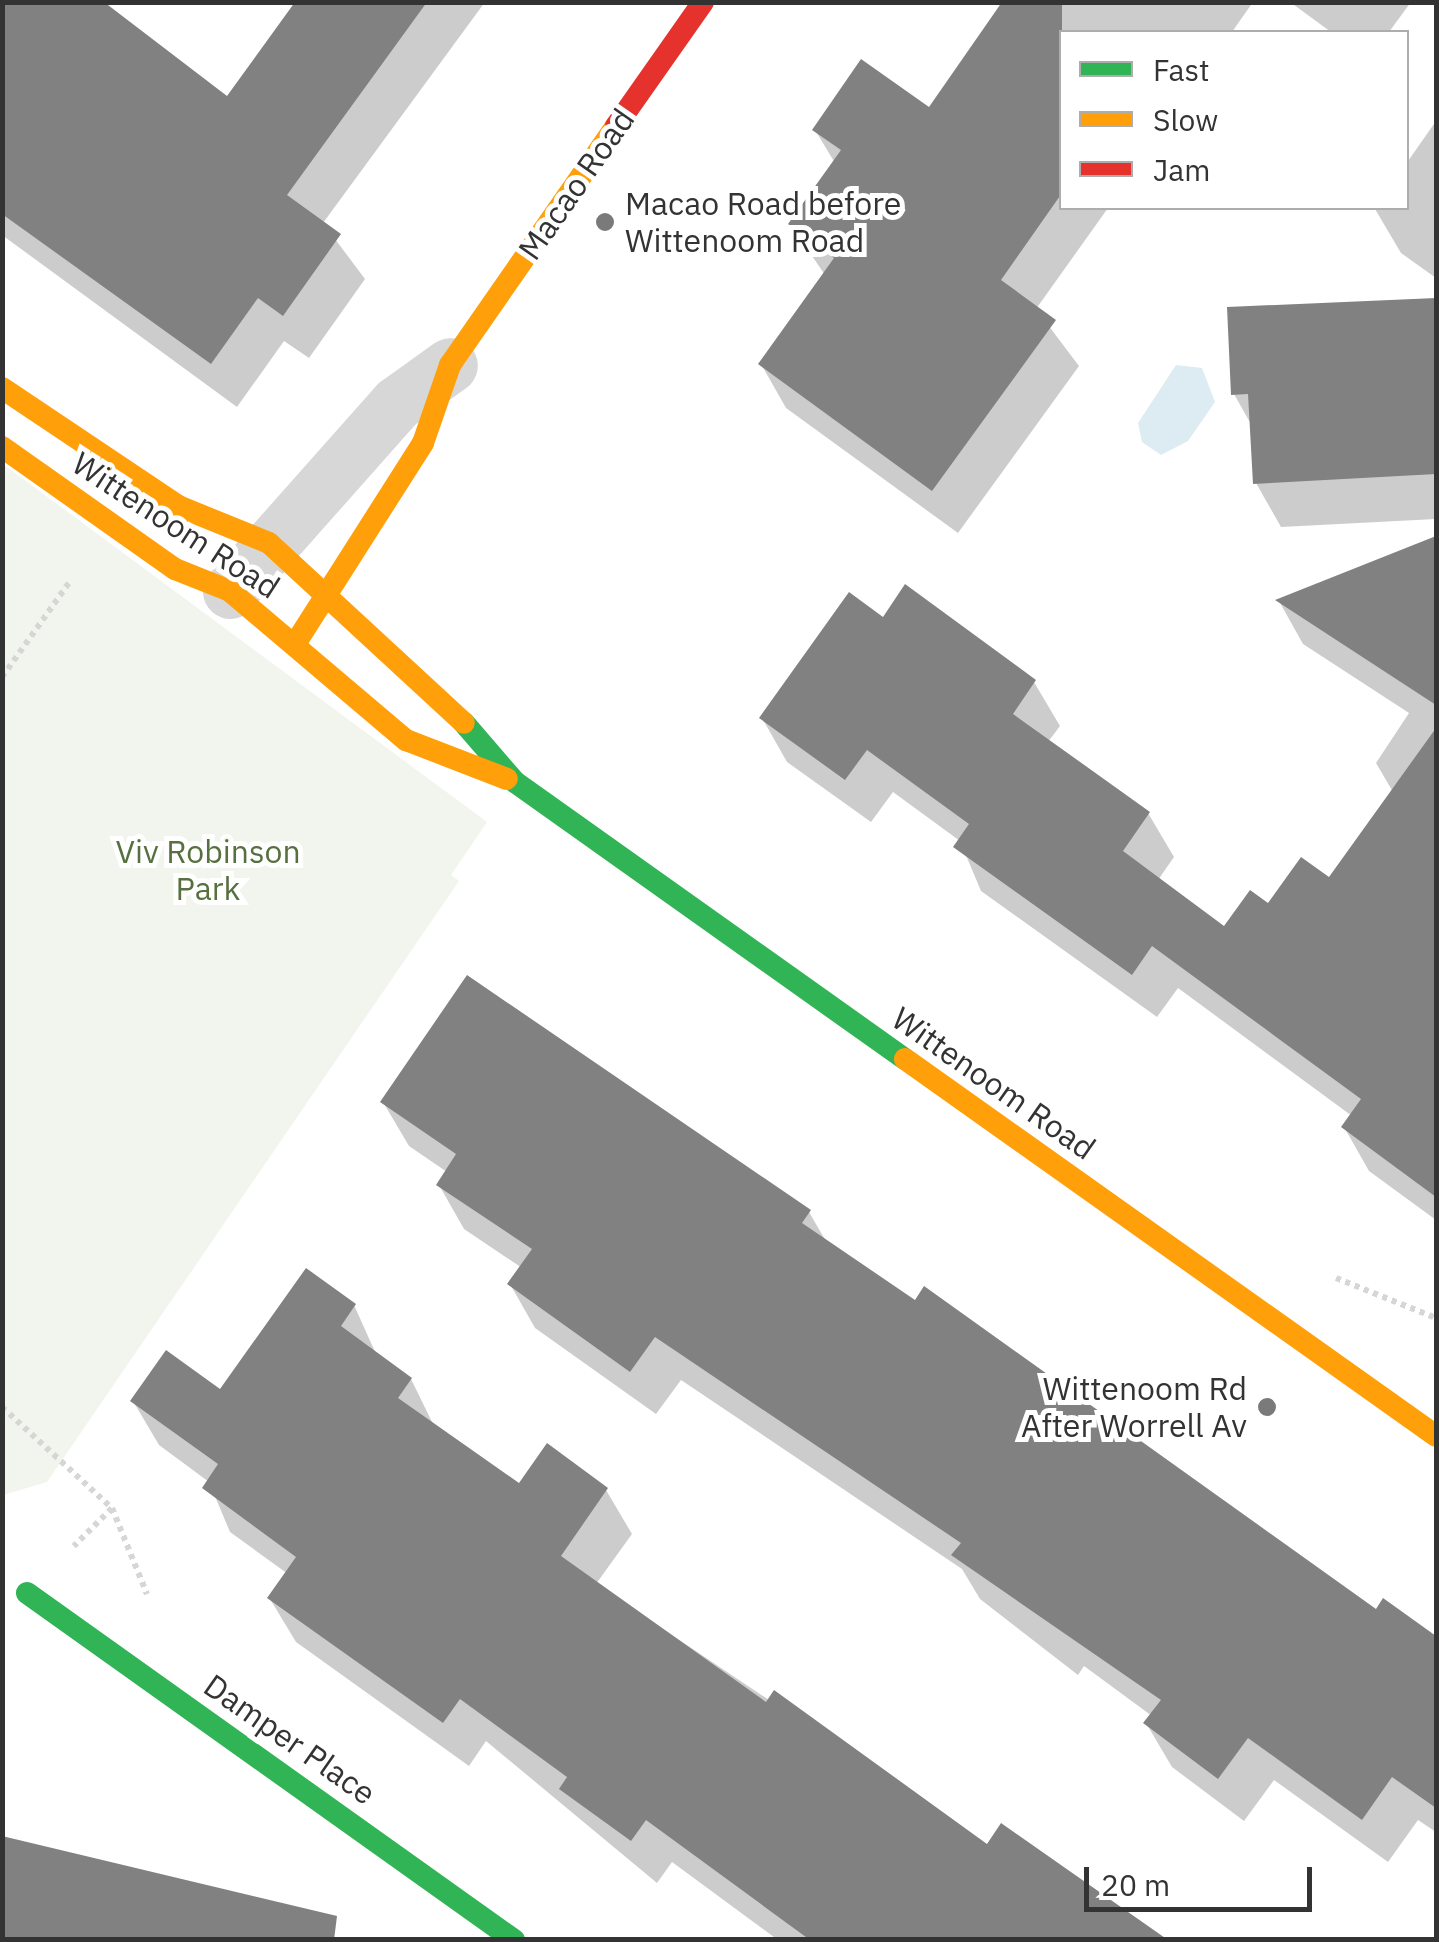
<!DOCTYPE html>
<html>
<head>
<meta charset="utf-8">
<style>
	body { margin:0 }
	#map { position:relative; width:1439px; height:1942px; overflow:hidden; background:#fff; font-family:"IBM Plex Sans",sans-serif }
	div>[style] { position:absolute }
	.green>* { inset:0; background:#f1f5ed }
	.water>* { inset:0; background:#ddebf3 }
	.shadow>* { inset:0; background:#0003 }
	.building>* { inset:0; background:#818181 }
	.path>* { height:6px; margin-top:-3px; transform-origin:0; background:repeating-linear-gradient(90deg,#d6d6d6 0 5px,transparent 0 10px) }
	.street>* { height:55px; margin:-27.5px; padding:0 27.5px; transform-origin:27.5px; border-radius:27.5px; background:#d7d7d7 }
	.fast>* { height:22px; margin:-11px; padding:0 11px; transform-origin:11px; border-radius:11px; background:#30b455 }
	.slow>* { height:22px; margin:-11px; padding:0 11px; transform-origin:11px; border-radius:11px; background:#ff9f0a }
	.jam>* { height:22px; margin:-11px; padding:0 11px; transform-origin:11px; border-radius:11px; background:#e5322d }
	.dots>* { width:28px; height:28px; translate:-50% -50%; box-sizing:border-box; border:5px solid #fff; border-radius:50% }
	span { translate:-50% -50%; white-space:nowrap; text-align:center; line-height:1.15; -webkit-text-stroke:10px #fff; paint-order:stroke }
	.street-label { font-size:32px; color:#333 }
	.poi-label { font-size:32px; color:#333 }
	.left { translate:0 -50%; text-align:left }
	.right { translate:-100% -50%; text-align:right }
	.park-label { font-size:32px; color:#56703f }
	.frame { position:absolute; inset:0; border:5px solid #333; pointer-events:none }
	.legend { position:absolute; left:1059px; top:30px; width:350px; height:180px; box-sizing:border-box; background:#fff; border:2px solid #adadad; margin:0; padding:12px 18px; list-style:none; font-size:30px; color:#333 }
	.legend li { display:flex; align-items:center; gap:20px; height:50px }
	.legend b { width:50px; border:2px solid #adadad }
	.scale { position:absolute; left:1084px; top:1867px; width:228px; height:45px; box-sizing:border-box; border:5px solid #333; border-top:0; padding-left:12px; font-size:30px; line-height:35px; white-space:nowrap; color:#333; -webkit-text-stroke:8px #fff; paint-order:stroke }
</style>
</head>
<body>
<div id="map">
	<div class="green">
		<div style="clip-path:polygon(3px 464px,487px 822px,451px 875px,459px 881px,47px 1482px,3px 1495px)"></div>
	</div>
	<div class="water">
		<div style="clip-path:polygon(1176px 365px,1202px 368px,1215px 402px,1188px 441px,1161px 455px,1142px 442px,1138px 423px)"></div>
	</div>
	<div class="shadow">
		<div style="clip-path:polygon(2px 2px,228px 100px,299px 2px,485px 2px,323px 223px,365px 279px,309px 358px,284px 341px,237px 407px,2px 235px)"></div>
		<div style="clip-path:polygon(1005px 2px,1253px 2px,1232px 32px,1062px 32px,1062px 208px,1108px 208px,1036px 309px,1079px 366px,958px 533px,786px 408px,761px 364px,825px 275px,791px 225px,835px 163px,815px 130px,929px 111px)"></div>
		<div style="clip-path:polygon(1290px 2px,1411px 2px,1389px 32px,1331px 32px)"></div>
		<div style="clip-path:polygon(1436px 121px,1436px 278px,1401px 253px,1375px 209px,1406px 208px,1406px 164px)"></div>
		<div style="clip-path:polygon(1436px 300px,1436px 519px,1281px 527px,1256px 483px,1252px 426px,1234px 394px,1230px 310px)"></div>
		<div style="clip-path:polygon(1436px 538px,1436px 1220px,1369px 1171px,1344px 1127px,1352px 1116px,1178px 988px,1157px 1017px,981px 891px,960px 841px,893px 792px,871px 822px,787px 762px,762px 718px,884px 620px,1034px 682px,1060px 726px,1048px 742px,1148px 813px,1174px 857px,1158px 880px,1224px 930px,1330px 880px,1393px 792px,1376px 763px,1409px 713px,1303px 644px,1279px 601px)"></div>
		<div style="clip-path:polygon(383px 1102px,809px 1212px,827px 1243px,1376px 1612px,1384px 1601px,1436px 1639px,1436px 1832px,1418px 1820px,1388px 1862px,1274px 1780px,1244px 1821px,1172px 1767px,1146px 1723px,1152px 1716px,1084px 1666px,1078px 1675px,980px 1599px,962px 1569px,681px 1380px,656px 1414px,535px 1328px,510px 1284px,522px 1268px,464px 1229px,439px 1185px,447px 1172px,409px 1146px)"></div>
		<div style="clip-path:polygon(354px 1305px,376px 1354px,411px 1379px,434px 1426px,520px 1487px,606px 1490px,632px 1534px,596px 1584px,988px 1847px,1154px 1940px,778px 1940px,672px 1862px,657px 1883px,486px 1741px,469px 1766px,296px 1642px,270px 1599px,288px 1574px,230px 1532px,209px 1482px,159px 1445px,133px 1401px,221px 1392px)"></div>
	</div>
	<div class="building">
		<div style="clip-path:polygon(2px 2px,104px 2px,227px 96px,295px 2px,427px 2px,287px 195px,341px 234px,283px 316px,258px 298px,211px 364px,2px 214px)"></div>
		<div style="clip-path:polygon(1002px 2px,1062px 2px,1062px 193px,1001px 280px,1056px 320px,932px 491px,758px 364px,834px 258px,788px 224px,841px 150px,812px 130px,861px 59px,929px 107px)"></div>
		<div style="clip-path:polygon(1436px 298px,1436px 474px,1253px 484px,1248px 394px,1231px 395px,1227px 307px)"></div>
		<div style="clip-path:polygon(1436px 536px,1436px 705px,1275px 600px)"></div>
		<div style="clip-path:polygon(905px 584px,1036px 680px,1013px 714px,1150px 812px,1123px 851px,1224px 926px,1250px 890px,1268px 903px,1301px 857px,1329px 877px,1436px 728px,1436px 1197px,1341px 1127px,1361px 1099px,1152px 946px,1132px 975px,953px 847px,969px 824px,867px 750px,845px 780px,759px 718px,849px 592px,883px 617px)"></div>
		<div style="clip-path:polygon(467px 975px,811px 1210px,802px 1223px,915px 1300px,924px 1286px,1376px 1609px,1383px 1598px,1436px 1636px,1436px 1808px,1392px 1777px,1362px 1820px,1248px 1738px,1218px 1779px,1143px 1723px,1161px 1700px,951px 1555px,961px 1543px,655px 1337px,630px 1372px,507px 1284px,532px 1249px,436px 1185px,456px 1154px,380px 1102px)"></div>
		<div style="clip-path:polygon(306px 1268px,356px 1304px,341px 1326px,412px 1378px,398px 1398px,519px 1483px,547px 1443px,608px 1488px,561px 1556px,766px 1702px,774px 1690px,987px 1844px,1001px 1823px,1168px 1940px,810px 1940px,646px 1820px,631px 1841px,559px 1789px,567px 1777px,460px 1699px,443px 1723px,267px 1598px,296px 1557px,202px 1488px,218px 1464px,130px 1401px,166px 1350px,220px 1389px)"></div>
		<div style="clip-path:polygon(2px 1836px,337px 1916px,334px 1940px,2px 1940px)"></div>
	</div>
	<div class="path">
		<div style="left:2px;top:677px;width:119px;rotate:-54.6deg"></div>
		<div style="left:1336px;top:1278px;width:108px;rotate:21.8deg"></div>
		<div style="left:2px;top:1407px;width:149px;rotate:42.6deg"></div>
		<div style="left:112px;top:1508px;width:54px;rotate:135deg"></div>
		<div style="left:112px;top:1508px;width:93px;rotate:67.9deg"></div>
	</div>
	<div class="street">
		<div style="left:230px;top:591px;width:251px;rotate:-48.4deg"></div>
		<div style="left:397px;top:403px;width:65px;rotate:-35.6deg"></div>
	</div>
	<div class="fast">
		<div style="left:464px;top:723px;width:78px;rotate:49.2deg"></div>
		<div style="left:515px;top:782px;width:478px;rotate:35.4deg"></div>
		<div style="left:27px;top:1593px;width:598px;rotate:35.47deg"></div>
	</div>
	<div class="slow">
		<div style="left:2px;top:388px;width:212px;rotate:33.8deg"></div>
		<div style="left:178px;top:506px;width:98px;rotate:22.1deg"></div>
		<div style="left:269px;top:543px;width:265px;rotate:42.7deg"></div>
		<div style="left:2px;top:447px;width:212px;rotate:35.2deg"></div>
		<div style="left:175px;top:569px;width:59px;rotate:21.8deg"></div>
		<div style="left:230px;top:591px;width:231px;rotate:40.3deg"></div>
		<div style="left:406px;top:740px;width:108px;rotate:21.1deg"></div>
		<div style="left:295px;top:644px;width:238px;rotate:-57.5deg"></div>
		<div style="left:423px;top:443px;width:83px;rotate:-70.9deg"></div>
		<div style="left:450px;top:365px;width:291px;rotate:-55.2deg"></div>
		<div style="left:905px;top:1059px;width:651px;rotate:35.37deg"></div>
	</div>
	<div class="jam">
		<div style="left:616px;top:126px;width:151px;rotate:-54.9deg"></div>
	</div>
	<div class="dots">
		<div style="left:605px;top:222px;background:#7a7a7a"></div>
		<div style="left:1267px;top:1407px;background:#7a7a7a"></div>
	</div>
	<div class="street-label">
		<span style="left:576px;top:184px;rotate:-55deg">Macao Road</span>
		<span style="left:176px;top:525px;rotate:33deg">Wittenoom Road</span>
		<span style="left:994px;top:1083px;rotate:35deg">Wittenoom Road</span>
		<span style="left:290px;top:1739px;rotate:35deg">Damper Place</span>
	</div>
	<div class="poi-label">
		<span class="left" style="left:625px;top:222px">Macao Road before<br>Wittenoom Road</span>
		<span class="right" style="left:1247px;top:1407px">Wittenoom Rd<br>After Worrell Av</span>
	</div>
	<div class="park-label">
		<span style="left:208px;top:870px">Viv Robinson<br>Park</span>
	</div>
	<div class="frame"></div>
	<ul class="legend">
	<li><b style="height:12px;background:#30b455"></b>Fast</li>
	<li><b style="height:12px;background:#ff9f0a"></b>Slow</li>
	<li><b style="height:12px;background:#e5322d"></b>Jam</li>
	</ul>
	<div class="scale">20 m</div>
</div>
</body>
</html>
